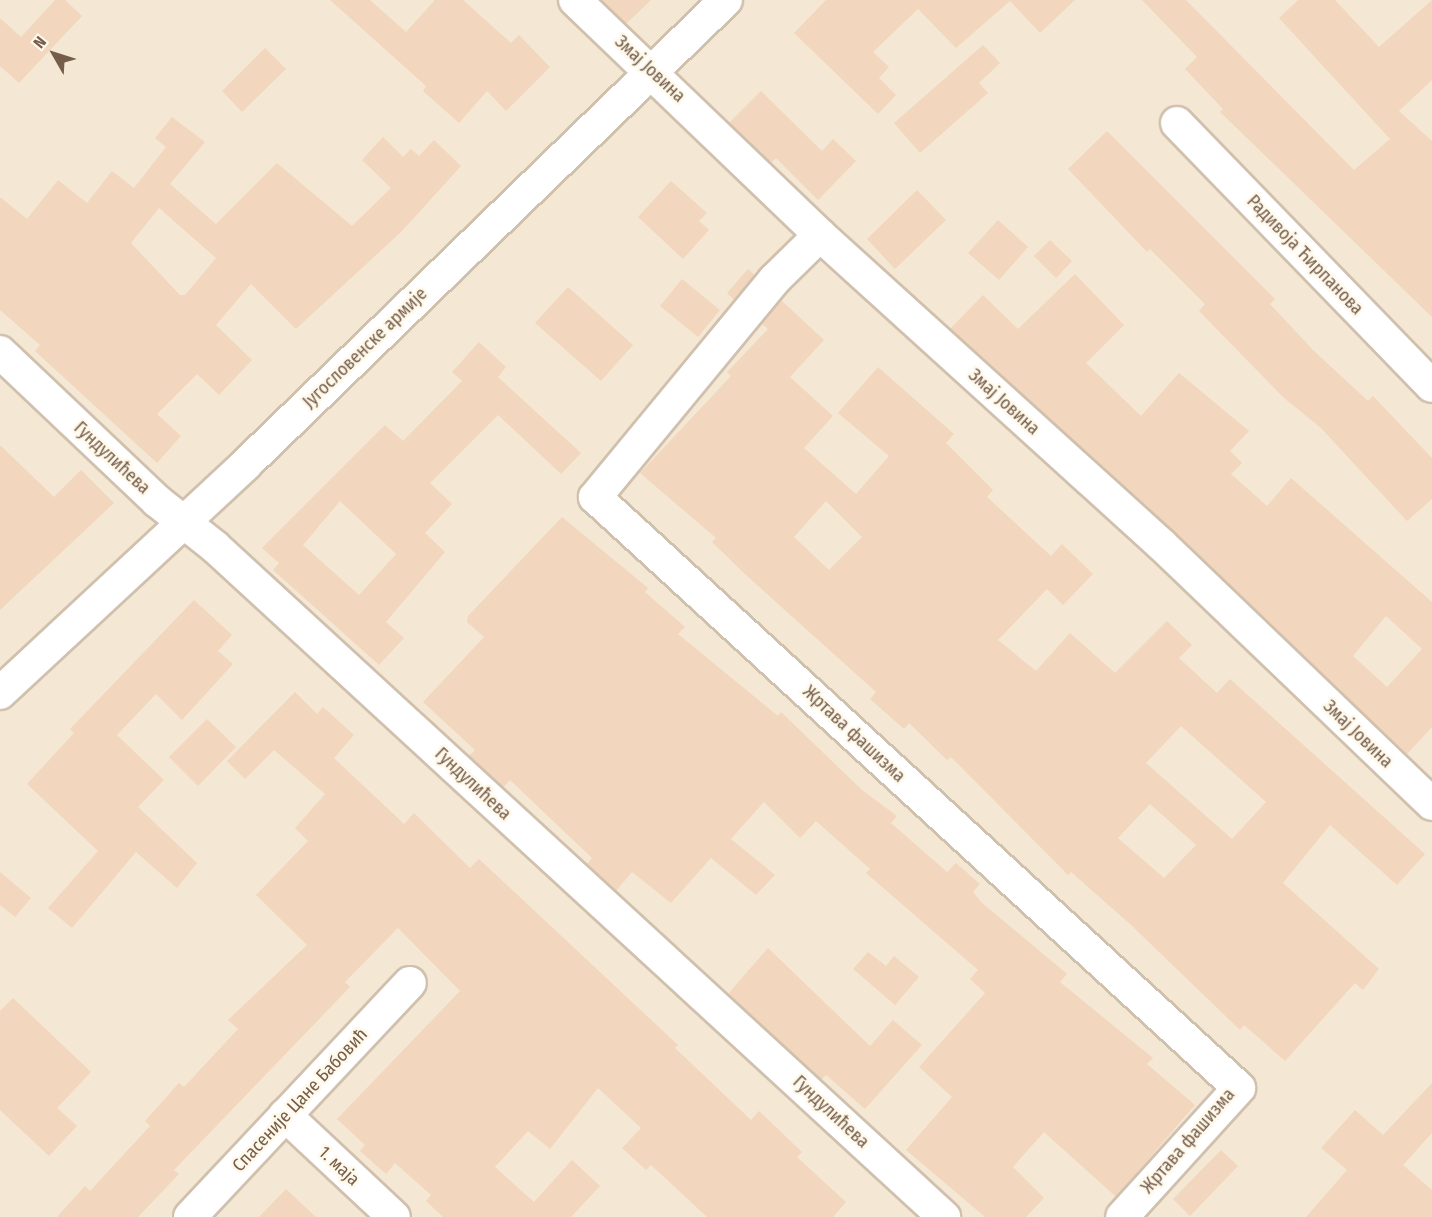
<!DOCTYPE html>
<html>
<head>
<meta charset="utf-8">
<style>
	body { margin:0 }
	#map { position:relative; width:1432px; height:1217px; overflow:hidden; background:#fcf5e5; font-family:"Fira Sans Condensed",sans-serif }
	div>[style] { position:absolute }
	.residential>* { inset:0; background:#f4e8d4 }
	.building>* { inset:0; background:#f2d6bd }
	.roads { filter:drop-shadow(2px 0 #d0c0ae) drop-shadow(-2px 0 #d0c0ae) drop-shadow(0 2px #d0c0ae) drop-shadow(0 -2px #d0c0ae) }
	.minor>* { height:32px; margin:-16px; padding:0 16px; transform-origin:16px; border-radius:16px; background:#fff }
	span { translate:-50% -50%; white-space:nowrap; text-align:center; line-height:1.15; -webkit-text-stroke:5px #fff9eb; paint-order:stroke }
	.street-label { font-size:18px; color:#755d4a }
	.north { position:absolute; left:24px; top:24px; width:60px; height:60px; -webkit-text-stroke:4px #fff9eb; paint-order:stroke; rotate:309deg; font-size:16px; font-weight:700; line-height:24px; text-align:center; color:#755d4a }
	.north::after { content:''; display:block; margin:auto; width:21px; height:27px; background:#755d4a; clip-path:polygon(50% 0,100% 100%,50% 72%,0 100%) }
</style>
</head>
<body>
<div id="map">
	<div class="residential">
		<div style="clip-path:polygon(0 0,1432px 0,1432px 1217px,0 1217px)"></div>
	</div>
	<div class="building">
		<div style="clip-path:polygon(55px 0,65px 0,82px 16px,19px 83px,0 66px,0 18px,21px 37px)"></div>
		<div style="clip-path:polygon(330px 0,370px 0,406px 32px,435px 0,463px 0,511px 43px,519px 35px,550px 67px,506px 111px,487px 91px,459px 123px,423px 91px,426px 86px)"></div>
		<div style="clip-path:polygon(601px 0,651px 0,626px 24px)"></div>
		<div style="clip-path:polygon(826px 0,1075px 0,1040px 33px,1010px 1px,956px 48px,918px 9px,873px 52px,889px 67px,879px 78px,896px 95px,878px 114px,794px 33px)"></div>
		<div style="clip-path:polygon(1142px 0,1186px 0,1354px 170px,1390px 139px,1279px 18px,1298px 0,1335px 0,1379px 47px,1432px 0,1432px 80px,1399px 111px,1432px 141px,1432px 317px,1220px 112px,1223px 109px,1185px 69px,1197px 57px)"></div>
		<div style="clip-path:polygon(983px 45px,1000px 63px,979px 83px,988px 93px,920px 153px,894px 123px)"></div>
		<div style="clip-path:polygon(265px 48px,286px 69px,242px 112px,222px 91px)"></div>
		<div style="clip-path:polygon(761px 91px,822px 151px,833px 139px,856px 161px,818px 200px,776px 158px,771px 163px,729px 123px)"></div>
		<div style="clip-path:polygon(evenodd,172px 117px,205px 142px,170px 184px,216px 224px,277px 163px,352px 226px,391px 188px,362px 160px,383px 137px,403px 157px,411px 149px,419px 156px,434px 140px,461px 166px,402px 231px,296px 329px,251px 284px,216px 325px,252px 360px,219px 395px,197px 374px,157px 414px,181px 436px,157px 463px,35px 351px,40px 345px,0 310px,0 197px,27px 219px,58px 180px,87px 203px,112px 171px,134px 188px,166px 147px,155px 138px,172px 117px,159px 208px,216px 258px,185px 295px,180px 295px,131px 243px,159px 208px)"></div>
		<div style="clip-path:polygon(1107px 131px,1275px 299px,1270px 304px,1313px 350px,1368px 401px,1373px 396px,1432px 458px,1432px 499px,1407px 521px,1321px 428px,1284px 398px,1199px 311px,1205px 304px,1150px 249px,1147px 252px,1068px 169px)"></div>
		<div style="clip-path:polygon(671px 181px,707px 213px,699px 221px,709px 230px,683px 259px,638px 217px)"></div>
		<div style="clip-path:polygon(917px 190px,946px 220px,895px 269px,867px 239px)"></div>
		<div style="clip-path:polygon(998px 220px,1028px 247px,999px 280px,968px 253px)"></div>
		<div style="clip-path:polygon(1050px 240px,1072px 261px,1056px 278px,1034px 256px)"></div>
		<div style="clip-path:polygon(748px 269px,755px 275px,734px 300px,727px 293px)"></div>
		<div style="clip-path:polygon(evenodd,1075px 274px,1124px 325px,1086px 363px,1141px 416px,1179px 373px,1249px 431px,1230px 451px,1242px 463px,1231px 474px,1267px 506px,1291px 478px,1432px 602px,1432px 727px,1407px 754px,1174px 532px,950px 329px,983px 295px,1018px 329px,1075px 274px,1386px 616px,1422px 649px,1387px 687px,1353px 656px,1386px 616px)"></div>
		<div style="clip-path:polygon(682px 279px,720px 310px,698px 337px,660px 306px)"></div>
		<div style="clip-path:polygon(568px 287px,633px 345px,601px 381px,535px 323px)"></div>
		<div style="clip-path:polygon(evenodd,781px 300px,824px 340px,790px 377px,833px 416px,804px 448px,856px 494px,889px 456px,838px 413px,878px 367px,954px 434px,946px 443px,993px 490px,987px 497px,1051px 556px,1062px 544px,1093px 574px,1063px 605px,1047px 589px,998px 640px,1036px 671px,1070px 633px,1115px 673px,1167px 621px,1192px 645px,1179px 658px,1217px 693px,1230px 679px,1425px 854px,1397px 885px,1330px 825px,1283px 883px,1379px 969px,1363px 990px,1355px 983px,1285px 1061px,1244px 1025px,1240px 1030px,1130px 924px,1071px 872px,1068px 875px,951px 757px,947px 760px,909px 723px,904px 729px,870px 699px,876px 692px,746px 575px,712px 542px,716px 538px,640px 473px,731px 376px,727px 372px,768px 329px,762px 324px,781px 300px,826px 501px,862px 537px,829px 570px,794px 537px,826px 501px,781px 300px,1181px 726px,1266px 802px,1232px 839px,1146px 763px,1181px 726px,781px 300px,1150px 804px,1196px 845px,1164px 878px,1118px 838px,1150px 804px)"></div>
		<div style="clip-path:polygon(evenodd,479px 342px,506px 367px,498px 377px,581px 453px,561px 474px,498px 415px,430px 483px,452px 504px,425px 533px,445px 552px,386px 622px,404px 638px,379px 665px,273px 570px,279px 563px,262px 548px,385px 425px,403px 441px,462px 381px,452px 372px,479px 342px,340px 501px,396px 554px,359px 595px,303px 545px,340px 501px)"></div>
		<div style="clip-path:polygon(0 445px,54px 497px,81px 470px,114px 503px,0 610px)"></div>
		<div style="clip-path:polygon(562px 517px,648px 588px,645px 592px,685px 627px,678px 634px,778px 716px,781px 712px,862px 790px,897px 816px,891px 823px,947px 872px,956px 863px,980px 884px,973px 892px,981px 902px,1067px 974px,1060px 982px,1153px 1058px,1147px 1064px,1195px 1105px,1116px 1197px,1044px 1132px,1013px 1167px,1044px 1198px,1026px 1217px,985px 1217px,906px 1150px,952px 1097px,919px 1067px,985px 993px,970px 979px,978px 970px,866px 873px,870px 869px,816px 821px,800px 838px,764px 802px,731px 839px,775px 875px,756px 895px,711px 858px,671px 903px,632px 872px,616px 891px,587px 864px,592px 858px,510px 780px,503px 788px,469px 756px,475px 750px,423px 702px,484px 637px,467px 622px,468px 616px)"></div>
		<div style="clip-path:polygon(194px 600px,232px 635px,218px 651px,233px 664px,182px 720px,156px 694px,117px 735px,164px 780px,138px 807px,197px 863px,177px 888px,136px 852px,72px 928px,48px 908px,98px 851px,27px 784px,74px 733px,70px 729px)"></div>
		<div style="clip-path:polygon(295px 692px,317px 714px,323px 707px,354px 735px,334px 758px,404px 824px,414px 813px,470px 868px,479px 859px,678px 1045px,675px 1048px,751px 1120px,759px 1111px,802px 1152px,797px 1157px,846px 1202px,833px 1217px,707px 1217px,651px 1165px,646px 1170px,622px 1148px,641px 1128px,598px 1088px,550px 1149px,528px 1131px,495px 1167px,534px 1202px,572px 1160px,600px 1186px,571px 1217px,443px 1217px,426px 1201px,431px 1195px,395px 1163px,386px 1174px,360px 1151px,365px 1145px,337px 1119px,460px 991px,398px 928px,345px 982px,350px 987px,174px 1170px,179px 1174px,138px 1217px,57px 1217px,85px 1186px,90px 1191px,150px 1126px,145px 1121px,179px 1083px,184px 1087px,238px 1029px,228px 1020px,307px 945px,256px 895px,308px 841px,295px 828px,325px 794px,274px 750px,245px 779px,227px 761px)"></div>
		<div style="clip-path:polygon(207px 719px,236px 747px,198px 786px,169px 757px)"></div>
		<div style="clip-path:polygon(0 872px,31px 898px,15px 917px,0 905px)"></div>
		<div style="clip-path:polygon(768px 948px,870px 1046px,893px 1020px,922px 1045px,865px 1109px,826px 1075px,821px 1080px,728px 994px)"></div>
		<div style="clip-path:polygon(868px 952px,886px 966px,894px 956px,919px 977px,895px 1005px,853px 969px)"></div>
		<div style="clip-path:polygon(13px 998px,91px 1072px,57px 1108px,77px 1126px,49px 1156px,0 1110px,0 1011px)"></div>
		<div style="clip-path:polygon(1432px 1083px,1432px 1133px,1403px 1165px,1432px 1190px,1432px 1217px,1306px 1217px,1347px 1170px,1321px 1148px,1355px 1110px,1383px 1135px)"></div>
		<div style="clip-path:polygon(1221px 1150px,1238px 1166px,1190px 1216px,1173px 1199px)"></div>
		<div style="clip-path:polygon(286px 1189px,316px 1217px,259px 1217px)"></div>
	</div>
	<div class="roads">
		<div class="minor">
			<div style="left:575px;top:0;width:339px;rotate:43.8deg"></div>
			<div style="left:820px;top:235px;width:462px;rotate:42.2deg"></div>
			<div style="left:1162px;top:545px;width:374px;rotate:43.8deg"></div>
			<div style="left:1177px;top:123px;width:366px;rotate:45.9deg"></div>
			<div style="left:820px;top:235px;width:63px;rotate:135.6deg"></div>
			<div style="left:775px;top:279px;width:283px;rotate:129.5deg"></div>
			<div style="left:595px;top:497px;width:874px;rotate:42.54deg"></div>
			<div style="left:1239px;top:1088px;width:174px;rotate:132.2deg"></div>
			<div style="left:0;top:352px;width:216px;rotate:43.5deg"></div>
			<div style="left:157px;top:501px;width:73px;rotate:38.3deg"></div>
			<div style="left:214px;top:546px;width:992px;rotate:42.59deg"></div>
			<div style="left:0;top:693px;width:335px;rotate:-42.9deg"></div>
			<div style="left:245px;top:465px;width:669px;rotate:-44.03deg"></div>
			<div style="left:285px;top:1115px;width:149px;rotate:43.1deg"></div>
			<div style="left:190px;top:1217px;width:321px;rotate:-46.8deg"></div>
		</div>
	</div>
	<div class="street-label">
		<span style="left:650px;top:69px;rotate:43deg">Змај Јовина</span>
		<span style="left:1305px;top:255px;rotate:46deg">Радивоја Ћирпанова</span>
		<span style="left:365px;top:348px;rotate:-44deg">Југословенске армије</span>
		<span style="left:1004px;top:402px;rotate:42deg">Змај Јовина</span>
		<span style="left:112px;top:458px;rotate:43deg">Гундулићева</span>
		<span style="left:854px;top:734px;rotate:43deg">Жртава фашизма</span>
		<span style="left:1358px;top:734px;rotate:44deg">Змај Јовина</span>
		<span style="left:473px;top:784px;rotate:43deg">Гундулићева</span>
		<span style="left:300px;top:1100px;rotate:-47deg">Спасеније Цане Бабовић</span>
		<span style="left:831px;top:1112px;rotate:43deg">Гундулићева</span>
		<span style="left:1188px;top:1141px;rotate:-49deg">Жртава фашизма</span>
		<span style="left:339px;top:1166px;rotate:43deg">1. маја</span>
	</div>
	<div class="north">N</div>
</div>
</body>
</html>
